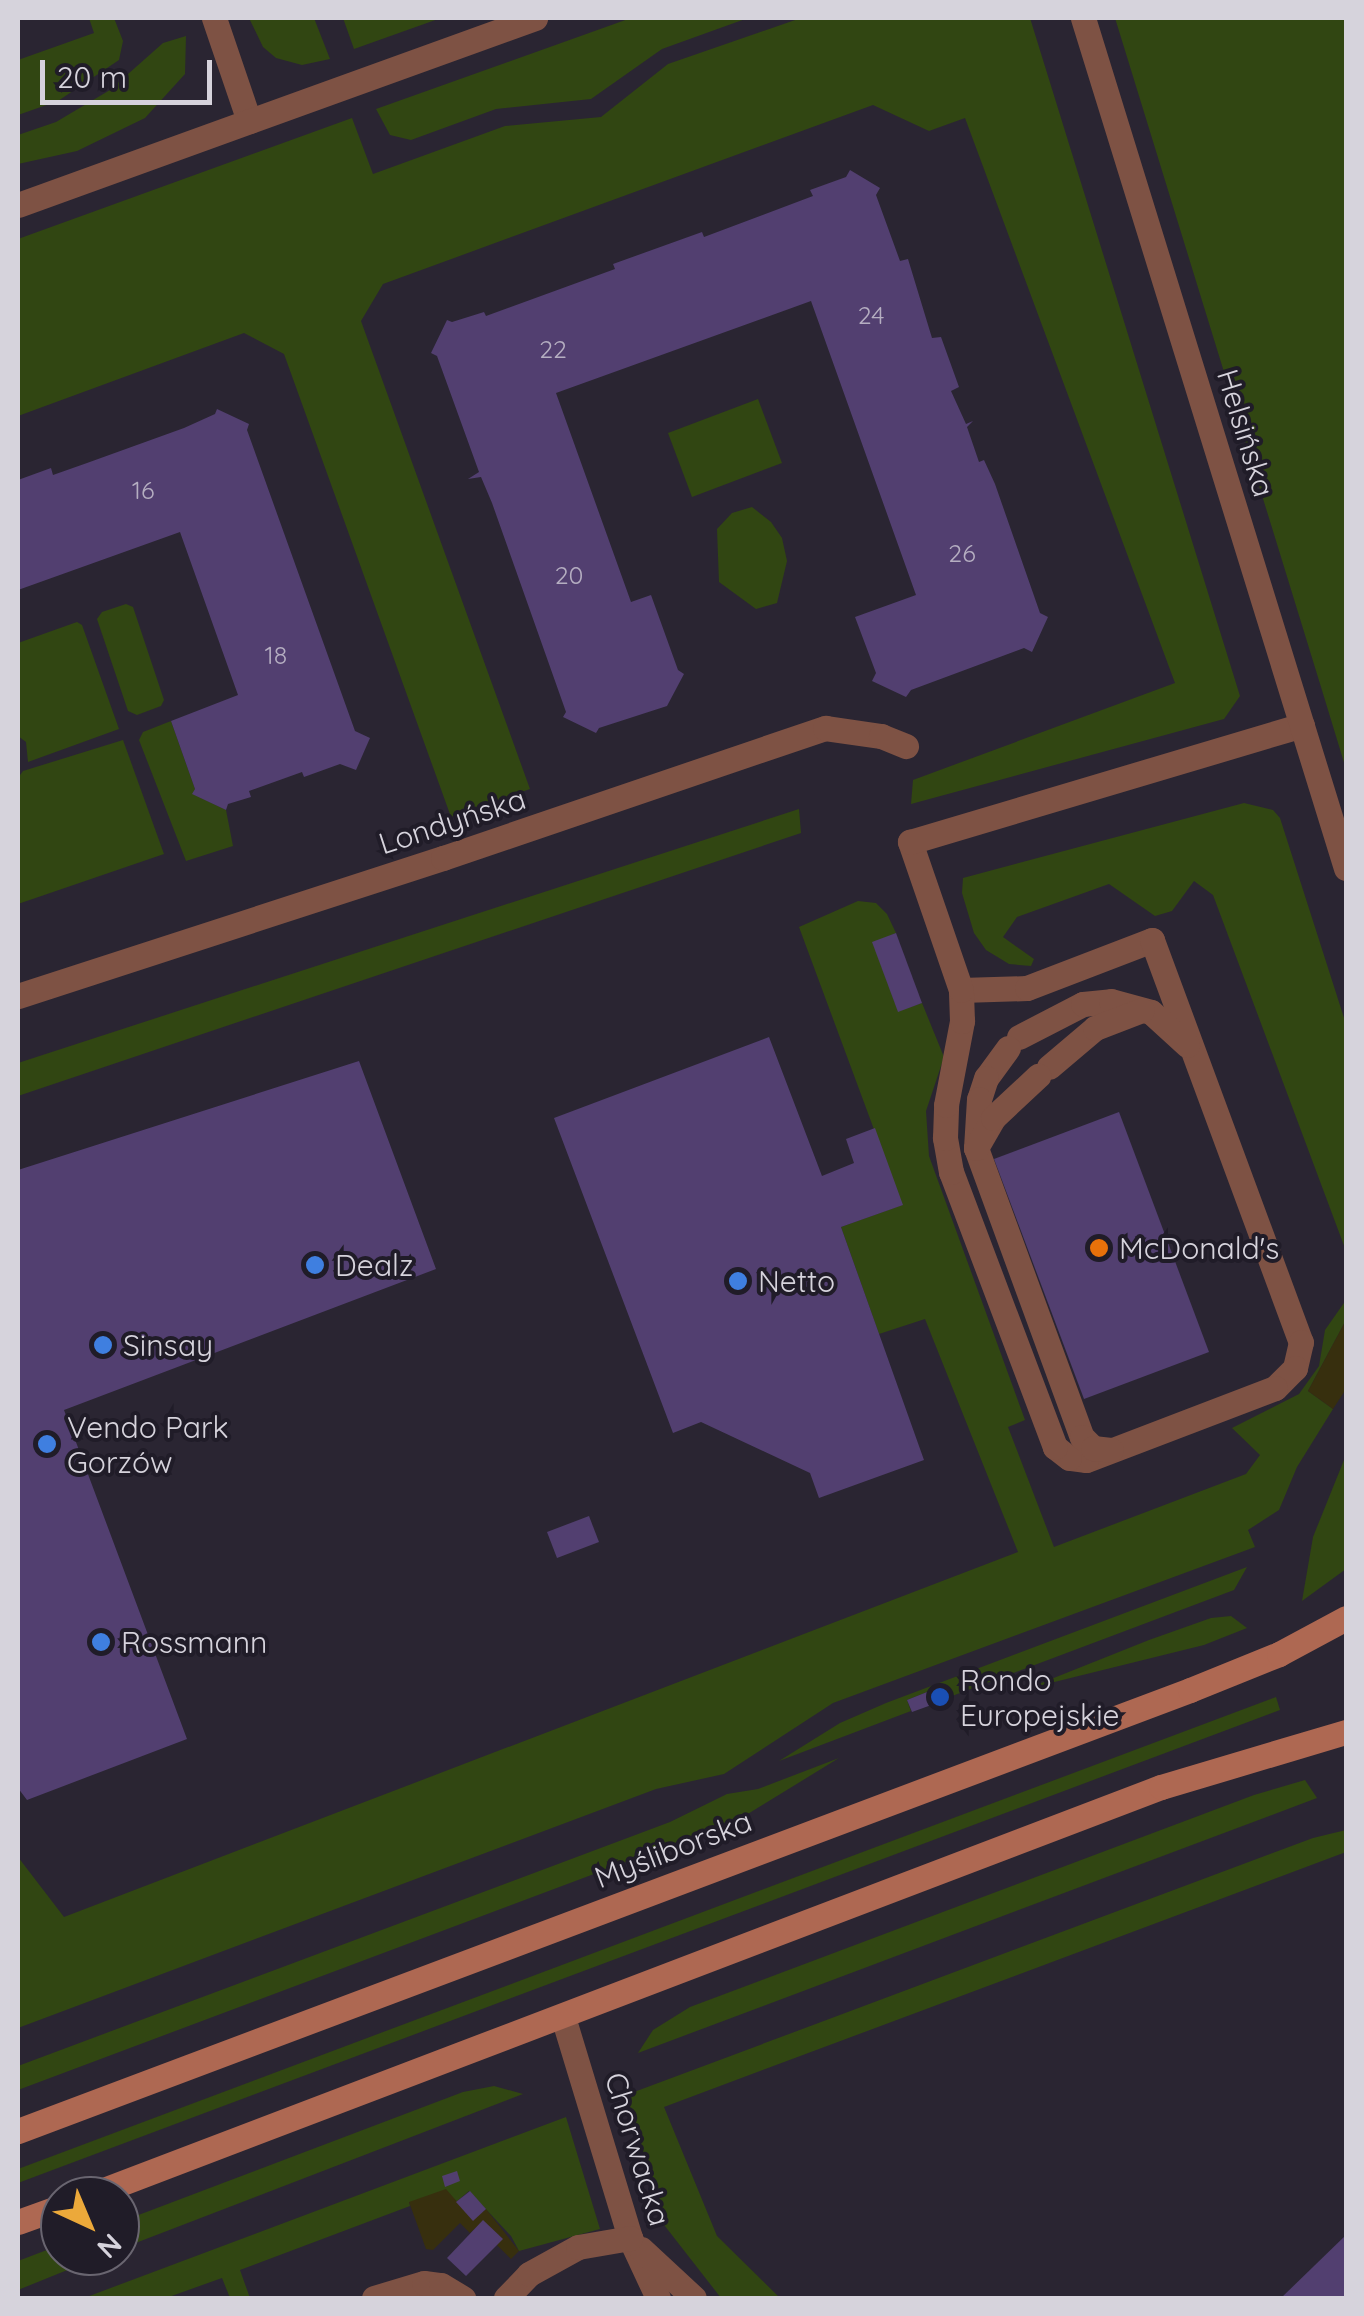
<!DOCTYPE html>
<html>
<head>
<meta charset="utf-8">
<style>
	body { margin:0 }
	#map { position:relative; width:1364px; height:2316px; overflow:hidden; background:#2a2532; font-family:Quicksand,sans-serif }
	div>[style] { position:absolute }
	.green>* { inset:0; background:#314612 }
	.sand>* { inset:0; background:#372f0e }
	.building>* { inset:0; background:#523f70 }
	.service>* { height:25px; margin:-12.5px; padding:0 12.5px; transform-origin:12.5px; border-radius:12.5px; background:#7e5244 }
	.minor>* { height:25px; margin:-12.5px; padding:0 12.5px; transform-origin:12.5px; border-radius:12.5px; background:#7e5244 }
	.secondary>* { height:25px; margin:-12.5px; padding:0 12.5px; transform-origin:12.5px; border-radius:12.5px; background:#ae6852 }
	.dots>* { width:28px; height:28px; translate:-50% -50%; box-sizing:border-box; border:5px solid #201c28; border-radius:50% }
	span { translate:-50% -50%; white-space:nowrap; text-align:center; line-height:1.15; -webkit-text-stroke:8px #201c28; paint-order:stroke }
	.number-label { font-size:25px; color:#b5aec1 }
	.number-label span { -webkit-text-stroke-width:0 }
	.street-label { font-size:30px; color:#d6d3dc }
	.poi-label { font-size:30px; color:#d6d3dc }
	.left { translate:0 -50%; text-align:left }
	.frame { position:absolute; inset:0; border:20px solid #d6d3dc; pointer-events:none }
	.north { position:absolute; left:40px; top:2176px; width:100px; height:100px; box-sizing:border-box; background:#201c28; border:2px solid #696570; border-radius:50%; rotate:136deg; font-size:28px; font-weight:700; line-height:40px; text-align:center; color:#d6d3dc }
	.north::after { content:''; display:block; margin:auto; width:35px; height:45px; background:#eca93a; clip-path:polygon(50% 0,100% 100%,50% 72%,0 100%) }
	.scale { position:absolute; left:40px; top:60px; width:172px; height:45px; box-sizing:border-box; border:5px solid #d6d3dc; border-top:0; padding-left:12px; font-size:30px; line-height:35px; white-space:nowrap; color:#d6d3dc; -webkit-text-stroke:8px #201c28; paint-order:stroke }
</style>
</head>
<body>
<div id="map">
	<div class="green">
		<div style="clip-path:polygon(89px 18px,114px 18px,123px 41px,119px 60px,58px 101px,18px 115px,18px 60px,94px 33px)"></div>
		<div style="clip-path:polygon(249px 18px,314px 18px,330px 59px,302px 65px,276px 58px,263px 47px)"></div>
		<div style="clip-path:polygon(343px 18px,441px 18px,354px 49px)"></div>
		<div style="clip-path:polygon(631px 18px,748px 18px,662px 49px,591px 99px,496px 109px,411px 140px,390px 135px,376px 109px)"></div>
		<div style="clip-path:polygon(801px 18px,1030px 18px,1240px 696px,1224px 719px,911px 804px,913px 780px,1175px 683px,965px 118px,929px 131px,873px 105px,383px 284px,361px 321px,530px 789px,451px 817px,284px 354px,244px 333px,18px 416px,18px 239px,352px 118px,373px 174px,505px 126px,601px 117px,668px 64px)"></div>
		<div style="clip-path:polygon(1115px 18px,1346px 18px,1346px 769px,1321px 687px)"></div>
		<div style="clip-path:polygon(186px 36px,185px 74px,145px 118px,77px 151px,18px 164px,18px 135px,56px 122px,110px 90px,163px 43px)"></div>
		<div style="clip-path:polygon(758px 399px,782px 463px,692px 497px,668px 433px)"></div>
		<div style="clip-path:polygon(752px 507px,771px 522px,782px 538px,787px 561px,777px 603px,756px 609px,719px 582px,717px 529px,732px 513px)"></div>
		<div style="clip-path:polygon(126px 604px,133px 607px,164px 700px,161px 706px,137px 715px,128px 711px,97px 619px,102px 612px)"></div>
		<div style="clip-path:polygon(77px 622px,82px 625px,119px 729px,28px 762px,26px 742px,18px 736px,18px 643px)"></div>
		<div style="clip-path:polygon(171px 721px,195px 789px,193px 794px,226px 810px,233px 846px,186px 861px,139px 740px,143px 732px)"></div>
		<div style="clip-path:polygon(123px 740px,164px 854px,18px 904px,18px 778px,23px 771px)"></div>
		<div style="clip-path:polygon(1244px 803px,1273px 810px,1280px 818px,1346px 1024px,1346px 1251px,1213px 895px,1194px 881px,1172px 911px,1155px 916px,1109px 884px,1017px 917px,1003px 937px,1034px 959px,1031px 966px,1009px 964px,986px 950px,974px 933px,962px 893px,963px 878px)"></div>
		<div style="clip-path:polygon(799px 809px,801px 833px,18px 1096px,18px 1063px)"></div>
		<div style="clip-path:polygon(858px 901px,876px 903px,887px 914px,896px 933px,873px 943px,898px 1011px,922px 1003px,944px 1057px,926px 1111px,929px 1156px,1025px 1420px,1008px 1427px,1054px 1547px,1246px 1474px,1260px 1455px,1232px 1428px,1299px 1394px,1319px 1366px,1325px 1330px,1346px 1300px,1346px 1320px,1308px 1391px,1333px 1409px,1297px 1467px,1279px 1510px,1248px 1530px,1255px 1547px,833px 1703px,724px 1774px,656px 1789px,18px 2028px,18px 1857px,64px 1917px,1018px 1552px,925px 1319px,879px 1334px,841px 1227px,902px 1205px,799px 927px)"></div>
		<div style="clip-path:polygon(1346px 1455px,1346px 1569px,1302px 1601px,1313px 1537px)"></div>
		<div style="clip-path:polygon(1247px 1567px,1234px 1590px,936px 1702px,932px 1690px,907px 1700px,911px 1711px,779px 1761px,840px 1723px,886px 1703px)"></div>
		<div style="clip-path:polygon(1231px 1616px,1247px 1628px,1204px 1645px,1026px 1689px,1149px 1640px,1211px 1618px)"></div>
		<div style="clip-path:polygon(1276px 1697px,1280px 1710px,18px 2183px,18px 2169px)"></div>
		<div style="clip-path:polygon(839px 1758px,738px 1820px,18px 2090px,18px 2066px,670px 1822px,727px 1794px,758px 1789px)"></div>
		<div style="clip-path:polygon(1305px 1780px,1317px 1798px,638px 2053px,653px 2030px,690px 2007px,1254px 1795px)"></div>
		<div style="clip-path:polygon(1346px 1830px,1346px 1852px,664px 2107px,717px 2236px,780px 2298px,721px 2298px,661px 2221px,626px 2095px,1313px 1838px)"></div>
		<div style="clip-path:polygon(494px 2086px,523px 2094px,120px 2249px,120px 2222px,463px 2092px)"></div>
		<div style="clip-path:polygon(566px 2117px,600px 2229px,519px 2251px,511px 2236px,469px 2191px,456px 2202px,409px 2202px,410px 2206px,240px 2270px,250px 2298px,230px 2298px,222px 2278px,166px 2298px,84px 2298px)"></div>
		<div style="clip-path:polygon(60px 2245px,60px 2256px,102px 2256px,18px 2290px,18px 2261px)"></div>
	</div>
	<div class="sand">
		<div style="clip-path:polygon(1346px 1320px,1346px 1389px,1333px 1409px,1308px 1391px)"></div>
		<div style="clip-path:polygon(446px 2189px,473px 2220px,486px 2209px,519px 2251px,511px 2259px,497px 2245px,502px 2238px,483px 2221px,470px 2233px,460px 2223px,433px 2250px,426px 2249px,409px 2202px)"></div>
	</div>
	<div class="building">
		<div style="clip-path:polygon(850px 170px,880px 188px,876px 195px,900px 261px,908px 259px,932px 338px,941px 337px,959px 387px,951px 391px,966px 424px,973px 421px,967px 427px,979px 462px,984px 460px,995px 484px,1040px 613px,1048px 617px,1032px 652px,1024px 648px,911px 690px,906px 697px,872px 681px,876px 673px,855px 617px,916px 595px,811px 301px,556px 393px,631px 602px,651px 595px,678px 670px,684px 674px,667px 706px,599px 728px,596px 733px,563px 717px,566px 712px,492px 503px,481px 477px,468px 479px,479px 472px,437px 356px,431px 353px,447px 320px,452px 322px,484px 312px,486px 316px,615px 269px,613px 264px,702px 232px,704px 237px,813px 196px,810px 190px,846px 177px)"></div>
		<div style="clip-path:polygon(217px 409px,249px 424px,247px 430px,355px 731px,370px 738px,356px 770px,340px 764px,304px 777px,302px 772px,249px 791px,251px 797px,228px 804px,226px 810px,192px 794px,195px 789px,171px 721px,238px 695px,180px 532px,18px 590px,18px 480px,51px 468px,53px 475px,87px 463px,184px 428px,215px 414px)"></div>
		<div style="clip-path:polygon(896px 933px,922px 1003px,898px 1012px,872px 942px)"></div>
		<div style="clip-path:polygon(769px 1037px,822px 1176px,854px 1163px,846px 1139px,875px 1128px,903px 1205px,841px 1227px,924px 1460px,819px 1498px,810px 1473px,701px 1422px,673px 1433px,554px 1118px)"></div>
		<div style="clip-path:polygon(359px 1061px,436px 1269px,64px 1410px,187px 1739px,27px 1800px,18px 1788px,18px 1170px)"></div>
		<div style="clip-path:polygon(1119px 1112px,1209px 1352px,1084px 1399px,994px 1159px)"></div>
		<div style="clip-path:polygon(589px 1516px,599px 1542px,557px 1558px,547px 1532px)"></div>
		<div style="clip-path:polygon(932px 1690px,937px 1703px,912px 1712px,907px 1700px)"></div>
		<div style="clip-path:polygon(457px 2171px,460px 2181px,445px 2187px,442px 2176px)"></div>
		<div style="clip-path:polygon(470px 2191px,486px 2209px,473px 2221px,456px 2202px)"></div>
		<div style="clip-path:polygon(483px 2220px,503px 2239px,466px 2276px,447px 2258px)"></div>
		<div style="clip-path:polygon(1346px 2235px,1346px 2298px,1281px 2298px)"></div>
	</div>
	<div class="service">
		<div style="left:961px;top:990px;width:66px;rotate:-1.7deg"></div>
		<div style="left:1027px;top:988px;width:134px;rotate:-21deg"></div>
		<div style="left:1152px;top:940px;width:429px;rotate:69.7deg"></div>
		<div style="left:1301px;top:1342px;width:27px;rotate:103deg"></div>
		<div style="left:1295px;top:1368px;width:28px;rotate:135deg"></div>
		<div style="left:1275px;top:1388px;width:202px;rotate:159.1deg"></div>
		<div style="left:1086px;top:1460px;width:17px;rotate:-173deg"></div>
		<div style="left:1069px;top:1458px;width:18px;rotate:-142deg"></div>
		<div style="left:1055px;top:1447px;width:294px;rotate:-110.7deg"></div>
		<div style="left:951px;top:1172px;width:35px;rotate:-100deg"></div>
		<div style="left:945px;top:1138px;width:33px;rotate:-88deg"></div>
		<div style="left:946px;top:1105px;width:86px;rotate:-79.2deg"></div>
		<div style="left:962px;top:1021px;width:31px;rotate:-92deg"></div>
		<div style="left:961px;top:990px;width:157px;rotate:-109deg"></div>
		<div style="left:910px;top:842px;width:409px;rotate:-16.6deg"></div>
		<div style="left:1019px;top:1037px;width:72px;rotate:-27.3deg"></div>
		<div style="left:1083px;top:1004px;width:28px;rotate:-6deg"></div>
		<div style="left:1111px;top:1001px;width:41px;rotate:15.4deg"></div>
		<div style="left:1151px;top:1012px;width:49px;rotate:42.5deg"></div>
		<div style="left:1008px;top:1048px;width:37px;rotate:126deg"></div>
		<div style="left:986px;top:1078px;width:22px;rotate:108deg"></div>
		<div style="left:979px;top:1099px;width:49px;rotate:93.5deg"></div>
		<div style="left:976px;top:1148px;width:308px;rotate:69.9deg"></div>
		<div style="left:1082px;top:1437px;width:16px;rotate:45deg"></div>
		<div style="left:1093px;top:1448px;width:18px;rotate:6deg"></div>
		<div style="left:1049px;top:1067px;width:60px;rotate:-40.3deg"></div>
		<div style="left:1095px;top:1028px;width:50px;rotate:-21deg"></div>
		<div style="left:976px;top:1148px;width:34px;rotate:-60deg"></div>
		<div style="left:993px;top:1118px;width:62px;rotate:-43deg"></div>
		<div style="left:563px;top:2017px;width:231px;rotate:73.1deg"></div>
		<div style="left:630px;top:2238px;width:66px;rotate:65deg"></div>
		<div style="left:641px;top:2249px;width:72px;rotate:42.8deg"></div>
		<div style="left:374px;top:2298px;width:52px;rotate:-16.7deg"></div>
		<div style="left:424px;top:2283px;width:17px;rotate:7deg"></div>
		<div style="left:441px;top:2285px;width:26px;rotate:31deg"></div>
		<div style="left:506px;top:2298px;width:33px;rotate:-46deg"></div>
		<div style="left:529px;top:2274px;width:56px;rotate:-28.9deg"></div>
		<div style="left:578px;top:2247px;width:53px;rotate:-9.8deg"></div>
	</div>
	<div class="minor">
		<div style="left:214px;top:18px;width:109px;rotate:71.2deg"></div>
		<div style="left:1083px;top:18px;width:890px;rotate:72.81deg"></div>
		<div style="left:18px;top:205px;width:550px;rotate:-19.89deg"></div>
		<div style="left:18px;top:996px;width:447px;rotate:-18deg"></div>
		<div style="left:443px;top:858px;width:404px;rotate:-18.8deg"></div>
		<div style="left:825px;top:728px;width:57px;rotate:8.1deg"></div>
		<div style="left:881px;top:736px;width:27px;rotate:22deg"></div>
	</div>
	<div class="secondary">
		<div style="left:18px;top:2131px;width:1252px;rotate:-20.62deg"></div>
		<div style="left:1190px;top:1690px;width:96px;rotate:-22deg"></div>
		<div style="left:1279px;top:1654px;width:76px;rotate:-28.2deg"></div>
		<div style="left:88px;top:2196px;width:1148px;rotate:-20.87deg"></div>
		<div style="left:1161px;top:1787px;width:193px;rotate:-16.6deg"></div>
		<div style="left:18px;top:2222px;width:45px;rotate:-19.7deg"></div>
	</div>
	<div class="dots">
		<div style="left:1099px;top:1248px;background:#e8710a"></div>
		<div style="left:315px;top:1265px;background:#3f7fe0"></div>
		<div style="left:738px;top:1281px;background:#3f7fe0"></div>
		<div style="left:103px;top:1345px;background:#3f7fe0"></div>
		<div style="left:47px;top:1444px;background:#3f7fe0"></div>
		<div style="left:101px;top:1642px;background:#3f7fe0"></div>
		<div style="left:940px;top:1697px;background:#1a4fb4"></div>
	</div>
	<div class="number-label">
		<span style="left:871px;top:315px">24</span>
		<span style="left:553px;top:349px">22</span>
		<span style="left:143px;top:490px">16</span>
		<span style="left:962px;top:553px">26</span>
		<span style="left:569px;top:575px">20</span>
		<span style="left:276px;top:655px">18</span>
	</div>
	<div class="street-label">
		<span style="left:1246px;top:433px;rotate:73deg">Helsińska</span>
		<span style="left:452px;top:821px;rotate:-18deg">Londyńska</span>
		<span style="left:673px;top:1849px;rotate:-21deg">Myśliborska</span>
		<span style="left:638px;top:2149px;rotate:73deg">Chorwacka</span>
	</div>
	<div class="poi-label">
		<span class="left" style="left:1119px;top:1248px">McDonald's</span>
		<span class="left" style="left:335px;top:1265px">Dealz</span>
		<span class="left" style="left:758px;top:1281px">Netto</span>
		<span class="left" style="left:123px;top:1345px">Sinsay</span>
		<span class="left" style="left:67px;top:1444px">Vendo Park<br>Gorzów</span>
		<span class="left" style="left:121px;top:1642px">Rossmann</span>
		<span class="left" style="left:960px;top:1697px">Rondo<br>Europejskie</span>
	</div>
	<div class="frame"></div>
	<div class="north">N</div>
	<div class="scale">20 m</div>
</div>
</body>
</html>
